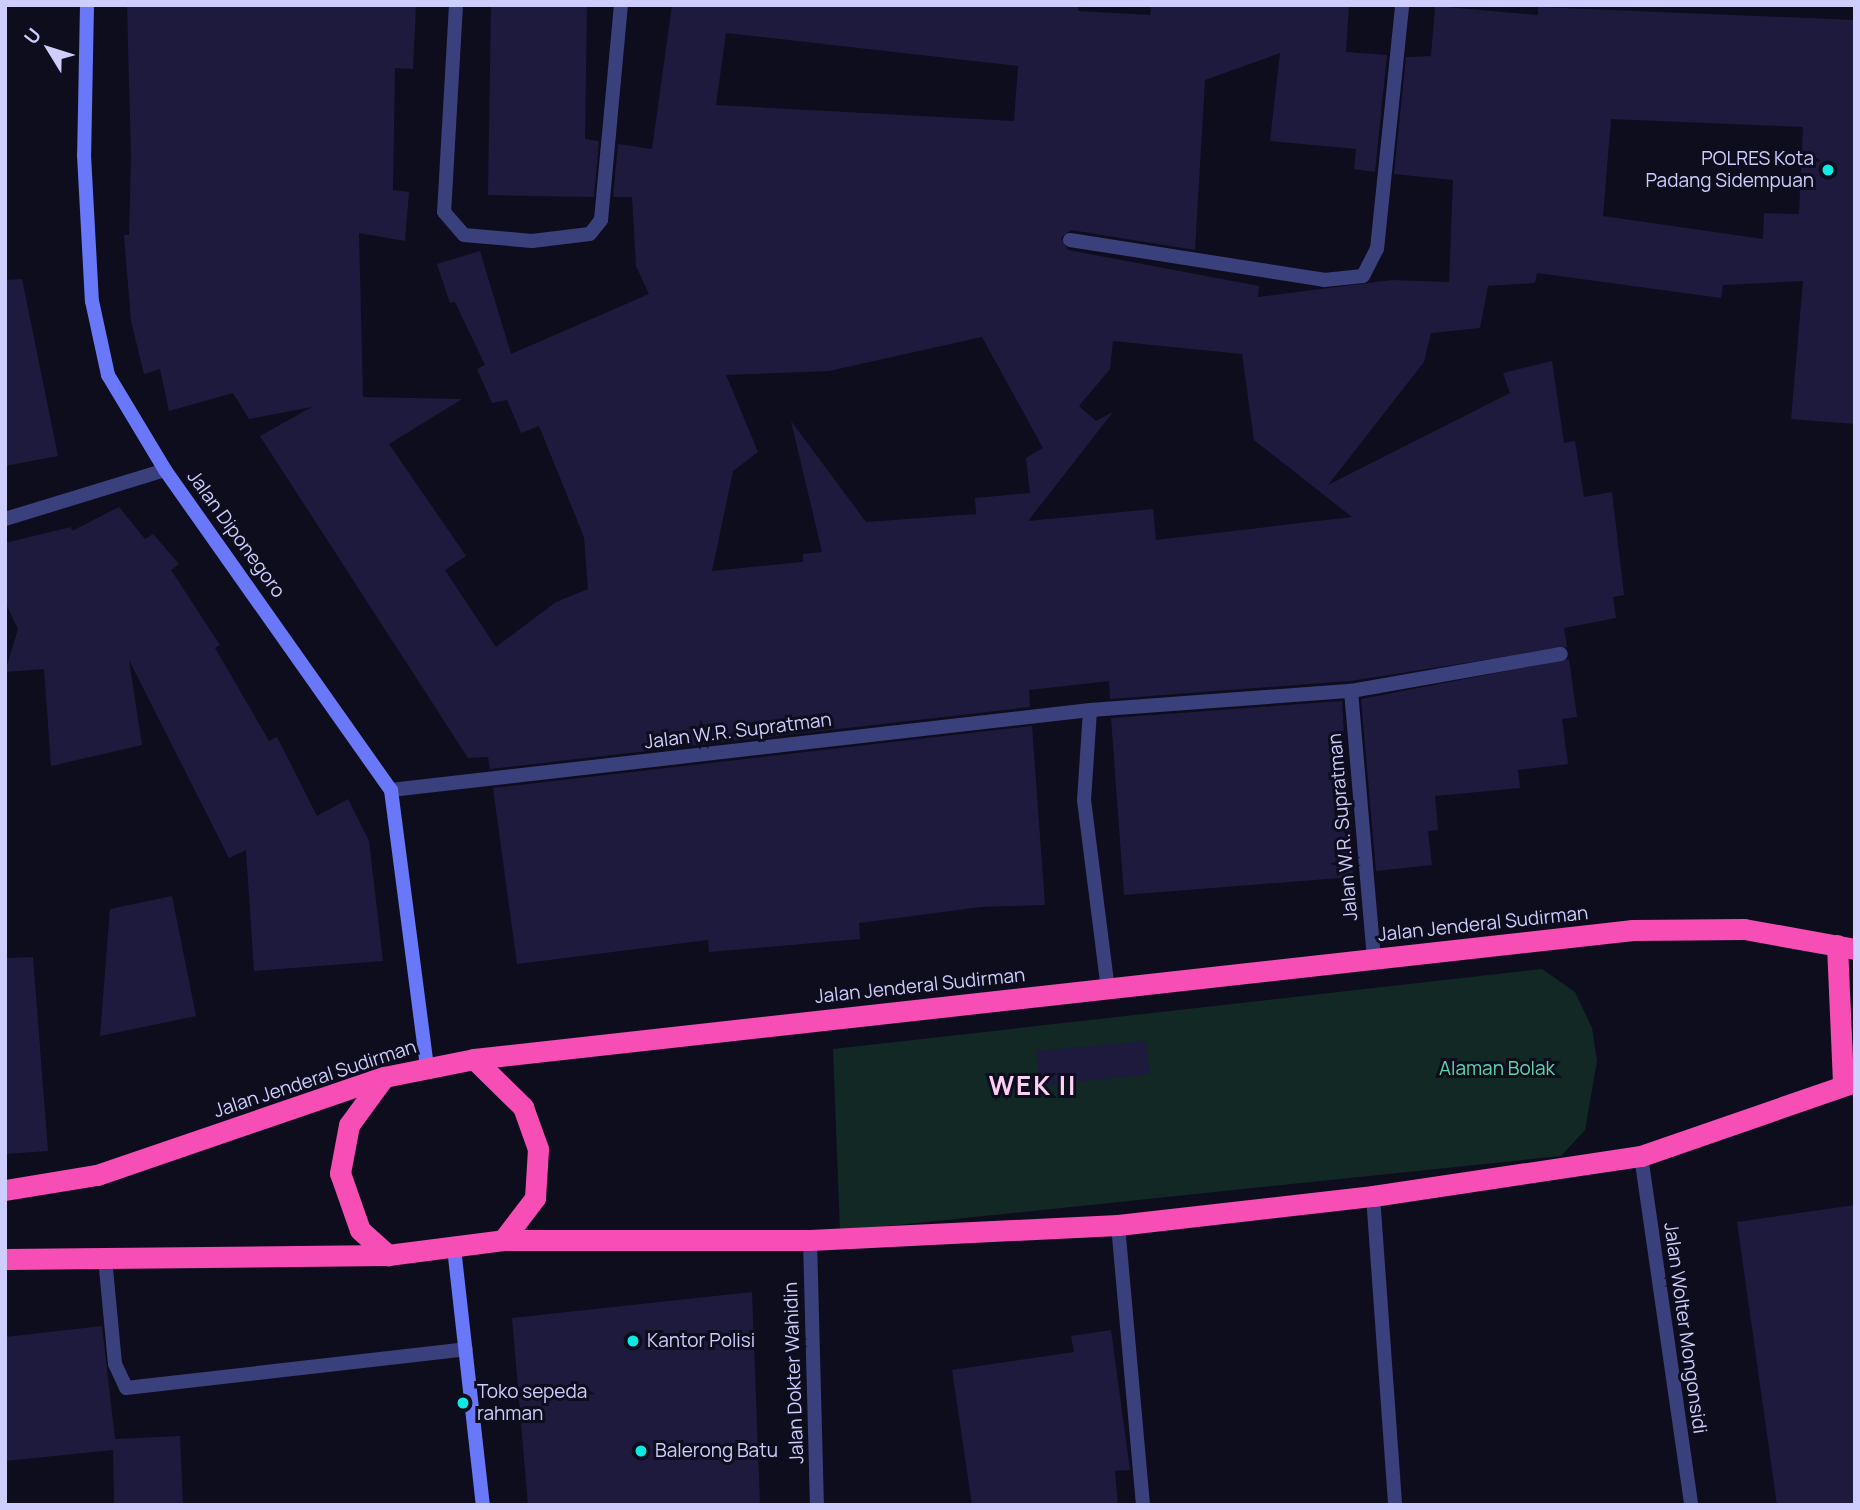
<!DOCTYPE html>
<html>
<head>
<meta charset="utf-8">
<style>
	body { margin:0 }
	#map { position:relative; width:1860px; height:1510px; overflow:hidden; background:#0e0d1e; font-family:Manrope,sans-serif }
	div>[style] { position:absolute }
	.green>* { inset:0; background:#112824 }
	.building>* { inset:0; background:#1d1a3e }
	.lane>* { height:14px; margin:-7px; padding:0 7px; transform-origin:7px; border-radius:7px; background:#3a407b }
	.street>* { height:14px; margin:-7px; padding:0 7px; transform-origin:7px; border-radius:7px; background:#3a407b }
	.secondary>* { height:14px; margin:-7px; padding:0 7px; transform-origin:7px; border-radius:7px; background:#6978f8 }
	.highway>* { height:21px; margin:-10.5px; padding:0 10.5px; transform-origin:10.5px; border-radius:10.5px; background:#f64eb5 }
	.dots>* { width:19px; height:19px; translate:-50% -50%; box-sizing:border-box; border:4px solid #0e0d1e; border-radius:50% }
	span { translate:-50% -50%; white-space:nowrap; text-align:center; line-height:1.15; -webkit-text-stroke:6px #0e0d1e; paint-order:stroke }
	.poi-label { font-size:19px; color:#cdcefd }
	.right { translate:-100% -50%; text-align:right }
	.left { translate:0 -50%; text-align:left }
	.street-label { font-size:19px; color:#cdcefd }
	.park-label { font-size:19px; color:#5dd8a9 }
	.district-label { font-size:26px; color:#fdcff2; font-weight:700; letter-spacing:2px }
	.frame { position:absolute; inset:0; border:7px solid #cdcefd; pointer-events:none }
	.north { position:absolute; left:14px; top:14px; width:70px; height:70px; -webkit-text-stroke:5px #0e0d1e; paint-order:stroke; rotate:308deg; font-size:19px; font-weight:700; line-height:28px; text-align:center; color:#cdcefd }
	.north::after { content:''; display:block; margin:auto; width:24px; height:32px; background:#cdcefd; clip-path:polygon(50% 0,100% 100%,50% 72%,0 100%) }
</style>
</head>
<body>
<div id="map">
	<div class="green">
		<div style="clip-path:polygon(1542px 969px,1575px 992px,1592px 1028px,1597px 1061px,1585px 1130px,1561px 1156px,840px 1231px,833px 1049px)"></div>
	</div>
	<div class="building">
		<div style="clip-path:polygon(evenodd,127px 5px,416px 5px,413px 69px,395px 68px,393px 190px,409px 192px,405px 241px,359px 233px,363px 397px,462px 399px,389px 444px,466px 556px,445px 570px,496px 647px,556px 602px,588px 589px,584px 537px,539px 426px,521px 433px,507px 400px,492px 403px,477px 369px,485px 365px,455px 302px,450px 303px,437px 264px,480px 251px,511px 354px,649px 294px,636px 266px,632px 197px,613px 197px,618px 144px,652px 149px,672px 5px,1079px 5px,1078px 11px,1150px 15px,1151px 5px,1349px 5px,1346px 52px,1387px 55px,1375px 172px,1354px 169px,1356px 149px,1270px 141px,1280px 53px,1205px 80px,1195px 250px,1071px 230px,1061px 238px,1068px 250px,1259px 286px,1258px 297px,1392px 280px,1449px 282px,1453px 180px,1394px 174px,1406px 57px,1431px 56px,1435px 6px,1538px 15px,1538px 7px,1855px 20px,1855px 424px,1791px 419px,1803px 281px,1723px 285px,1721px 298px,1537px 273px,1535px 283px,1488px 286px,1480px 328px,1431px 333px,1424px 362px,1328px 485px,1510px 393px,1503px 373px,1552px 361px,1564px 443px,1575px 441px,1584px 497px,1612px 492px,1624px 595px,1613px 597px,1616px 618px,1564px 628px,1567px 647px,1350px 681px,1110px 699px,1109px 681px,1029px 690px,1030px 707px,490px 769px,488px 757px,468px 758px,260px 436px,312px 407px,249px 419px,233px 393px,169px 411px,160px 369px,144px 374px,131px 321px,124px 235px,129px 235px,131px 157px,127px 5px,726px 33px,1018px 66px,1014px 121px,716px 105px,726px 33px,127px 5px,1611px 119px,1803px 127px,1799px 214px,1764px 213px,1763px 239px,1603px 216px,1611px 119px,127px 5px,982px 337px,1043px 448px,1026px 458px,1030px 493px,975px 498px,976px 514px,866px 522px,791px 421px,822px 552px,803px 554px,803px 562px,712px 571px,733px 471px,758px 452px,726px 375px,829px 371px,982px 337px,127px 5px,1113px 341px,1242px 354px,1254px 440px,1352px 517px,1156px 540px,1153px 509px,1028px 521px,1113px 412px,1096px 421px,1079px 406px,1110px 369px,1113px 341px)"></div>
		<div style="clip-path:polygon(491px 5px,587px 5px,585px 139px,599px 141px,594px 197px,488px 195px)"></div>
		<div style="clip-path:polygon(22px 279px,58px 456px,5px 466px,5px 280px)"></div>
		<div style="clip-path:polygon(119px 507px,145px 539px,153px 534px,179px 564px,171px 570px,220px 645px,215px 648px,269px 741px,277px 737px,317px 816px,348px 799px,369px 841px,383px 961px,254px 971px,246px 850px,229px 858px,129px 660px,142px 745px,51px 766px,44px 669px,5px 672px,18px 629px,5px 602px,5px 543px,71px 527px,72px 531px)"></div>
		<div style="clip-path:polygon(1569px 659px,1577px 717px,1562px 719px,1568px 764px,1518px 770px,1520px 788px,1435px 796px,1438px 830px,1428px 831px,1432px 865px,1376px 871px,1361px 699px)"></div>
		<div style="clip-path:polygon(1342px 701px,1353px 877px,1124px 895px,1111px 718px)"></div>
		<div style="clip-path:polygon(1032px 726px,1045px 905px,981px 907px,859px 923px,860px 939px,709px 952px,708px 940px,517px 964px,493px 788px)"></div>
		<div style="clip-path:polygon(172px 896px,196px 1016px,100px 1036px,110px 909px)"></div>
		<div style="clip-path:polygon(33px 957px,48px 1151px,5px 1154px,5px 958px)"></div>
		<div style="clip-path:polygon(1146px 1041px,1150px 1074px,1039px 1086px,1036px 1051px)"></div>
		<div style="clip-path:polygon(1855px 1205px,1855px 1505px,1777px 1505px,1737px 1222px)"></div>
		<div style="clip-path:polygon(752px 1292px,760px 1505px,528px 1505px,512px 1318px)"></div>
		<div style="clip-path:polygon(102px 1326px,115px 1439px,180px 1436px,183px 1505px,114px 1505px,113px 1450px,5px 1461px,5px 1337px)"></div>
		<div style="clip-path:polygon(1111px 1330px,1130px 1470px,1115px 1471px,1118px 1505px,972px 1505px,952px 1370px,1074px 1352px,1071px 1336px)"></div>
	</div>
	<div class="lane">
		<div style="left:456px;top:5px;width:207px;rotate:93.3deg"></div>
		<div style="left:444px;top:212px;width:30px;rotate:49deg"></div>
		<div style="left:464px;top:235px;width:68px;rotate:5deg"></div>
		<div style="left:532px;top:241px;width:58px;rotate:-6.9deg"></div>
		<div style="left:590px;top:234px;width:18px;rotate:-52deg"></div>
		<div style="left:601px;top:220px;width:216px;rotate:-84.7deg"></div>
		<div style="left:1070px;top:240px;width:257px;rotate:8.9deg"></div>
		<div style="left:1324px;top:280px;width:39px;rotate:-6deg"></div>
		<div style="left:1363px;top:276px;width:30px;rotate:-63deg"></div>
		<div style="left:1377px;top:249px;width:245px;rotate:-84.1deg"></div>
		<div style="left:105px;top:1258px;width:106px;rotate:84.6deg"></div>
		<div style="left:115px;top:1364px;width:26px;rotate:65deg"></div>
		<div style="left:126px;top:1388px;width:342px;rotate:-6.5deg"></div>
	</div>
	<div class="street">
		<div style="left:5px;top:519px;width:167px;rotate:-17deg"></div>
		<div style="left:1351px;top:691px;width:270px;rotate:85.1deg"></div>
		<div style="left:1090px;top:710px;width:90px;rotate:93.8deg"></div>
		<div style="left:1084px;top:800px;width:191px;rotate:82.8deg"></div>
		<div style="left:391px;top:790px;width:704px;rotate:-6.53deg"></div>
		<div style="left:1090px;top:710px;width:262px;rotate:-4.2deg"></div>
		<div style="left:1351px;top:691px;width:213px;rotate:-10deg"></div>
		<div style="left:1641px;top:1156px;width:353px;rotate:81.8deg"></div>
		<div style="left:1373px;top:1196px;width:310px;rotate:85.9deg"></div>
		<div style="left:1118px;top:1225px;width:281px;rotate:84.9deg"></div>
		<div style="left:810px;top:1240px;width:265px;rotate:88.5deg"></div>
	</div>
	<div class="secondary">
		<div style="left:87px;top:5px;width:150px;rotate:91.1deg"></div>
		<div style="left:84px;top:155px;width:146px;rotate:86.9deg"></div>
		<div style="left:92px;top:301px;width:76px;rotate:77.8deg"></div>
		<div style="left:108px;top:375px;width:111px;rotate:59deg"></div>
		<div style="left:165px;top:470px;width:392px;rotate:54.8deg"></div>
		<div style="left:391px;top:790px;width:278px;rotate:82.6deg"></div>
		<div style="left:454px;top:1248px;width:259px;rotate:83.6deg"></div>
	</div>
	<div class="highway">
		<div style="left:1837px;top:945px;width:139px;rotate:87.5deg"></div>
		<div style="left:474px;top:1059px;width:69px;rotate:44.4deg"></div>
		<div style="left:523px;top:1107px;width:45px;rotate:70.3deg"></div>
		<div style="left:538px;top:1149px;width:49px;rotate:93.5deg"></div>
		<div style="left:535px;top:1198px;width:53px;rotate:127.3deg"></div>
		<div style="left:384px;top:1077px;width:59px;rotate:126.1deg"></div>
		<div style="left:349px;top:1125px;width:49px;rotate:100.6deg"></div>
		<div style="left:340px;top:1173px;width:60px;rotate:70.7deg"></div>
		<div style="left:360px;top:1230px;width:38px;rotate:42deg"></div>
		<div style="left:5px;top:1190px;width:93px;rotate:-9.3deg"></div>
		<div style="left:97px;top:1175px;width:303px;rotate:-18.9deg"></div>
		<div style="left:384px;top:1077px;width:92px;rotate:-11.3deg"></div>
		<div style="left:474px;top:1059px;width:1166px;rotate:-6.35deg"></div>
		<div style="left:1633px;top:930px;width:111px;rotate:-0.5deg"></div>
		<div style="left:1744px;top:929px;width:113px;rotate:10.2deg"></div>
		<div style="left:5px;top:1259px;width:383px;rotate:-0.6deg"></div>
		<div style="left:388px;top:1255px;width:116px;rotate:-7.4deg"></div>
		<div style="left:503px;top:1240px;width:307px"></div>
		<div style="left:810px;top:1240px;width:308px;rotate:-2.8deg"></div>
		<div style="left:1118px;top:1225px;width:257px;rotate:-6.5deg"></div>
		<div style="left:1373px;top:1196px;width:271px;rotate:-8.5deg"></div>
		<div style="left:1641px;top:1156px;width:226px;rotate:-19.1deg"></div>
	</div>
	<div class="dots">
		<div style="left:1828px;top:170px;background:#0ceae2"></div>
		<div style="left:633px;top:1341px;background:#0ceae2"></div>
		<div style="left:463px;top:1403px;background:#0ceae2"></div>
		<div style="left:641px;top:1451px;background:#0ceae2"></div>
	</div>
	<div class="poi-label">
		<span class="right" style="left:1814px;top:170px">POLRES Kota<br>Padang Sidempuan</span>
		<span class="left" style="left:647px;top:1341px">Kantor Polisi</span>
		<span class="left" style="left:477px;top:1403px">Toko sepeda<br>rahman</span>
		<span class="left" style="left:655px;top:1451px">Balerong Batu</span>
	</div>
	<div class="street-label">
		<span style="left:236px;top:534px;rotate:54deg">Jalan Diponegoro</span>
		<span style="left:738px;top:731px;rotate:-7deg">Jalan W.R. Supratman</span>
		<span style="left:1343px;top:827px;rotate:-95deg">Jalan W.R. Supratman</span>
		<span style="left:1483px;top:924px;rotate:-6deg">Jalan Jenderal Sudirman</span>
		<span style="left:920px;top:986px;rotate:-6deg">Jalan Jenderal Sudirman</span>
		<span style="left:315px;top:1079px;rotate:-18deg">Jalan Jenderal Sudirman</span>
		<span style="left:1685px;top:1328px;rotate:82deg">Jalan Wolter Mongonsidi</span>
		<span style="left:794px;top:1373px;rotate:-92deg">Jalan Dokter Wahidin</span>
	</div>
	<div class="park-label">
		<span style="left:1497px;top:1069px">Alaman Bolak</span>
	</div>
	<div class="district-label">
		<span style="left:1033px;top:1086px">WEK II</span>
	</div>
	<div class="frame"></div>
	<div class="north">U</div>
</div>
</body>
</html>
